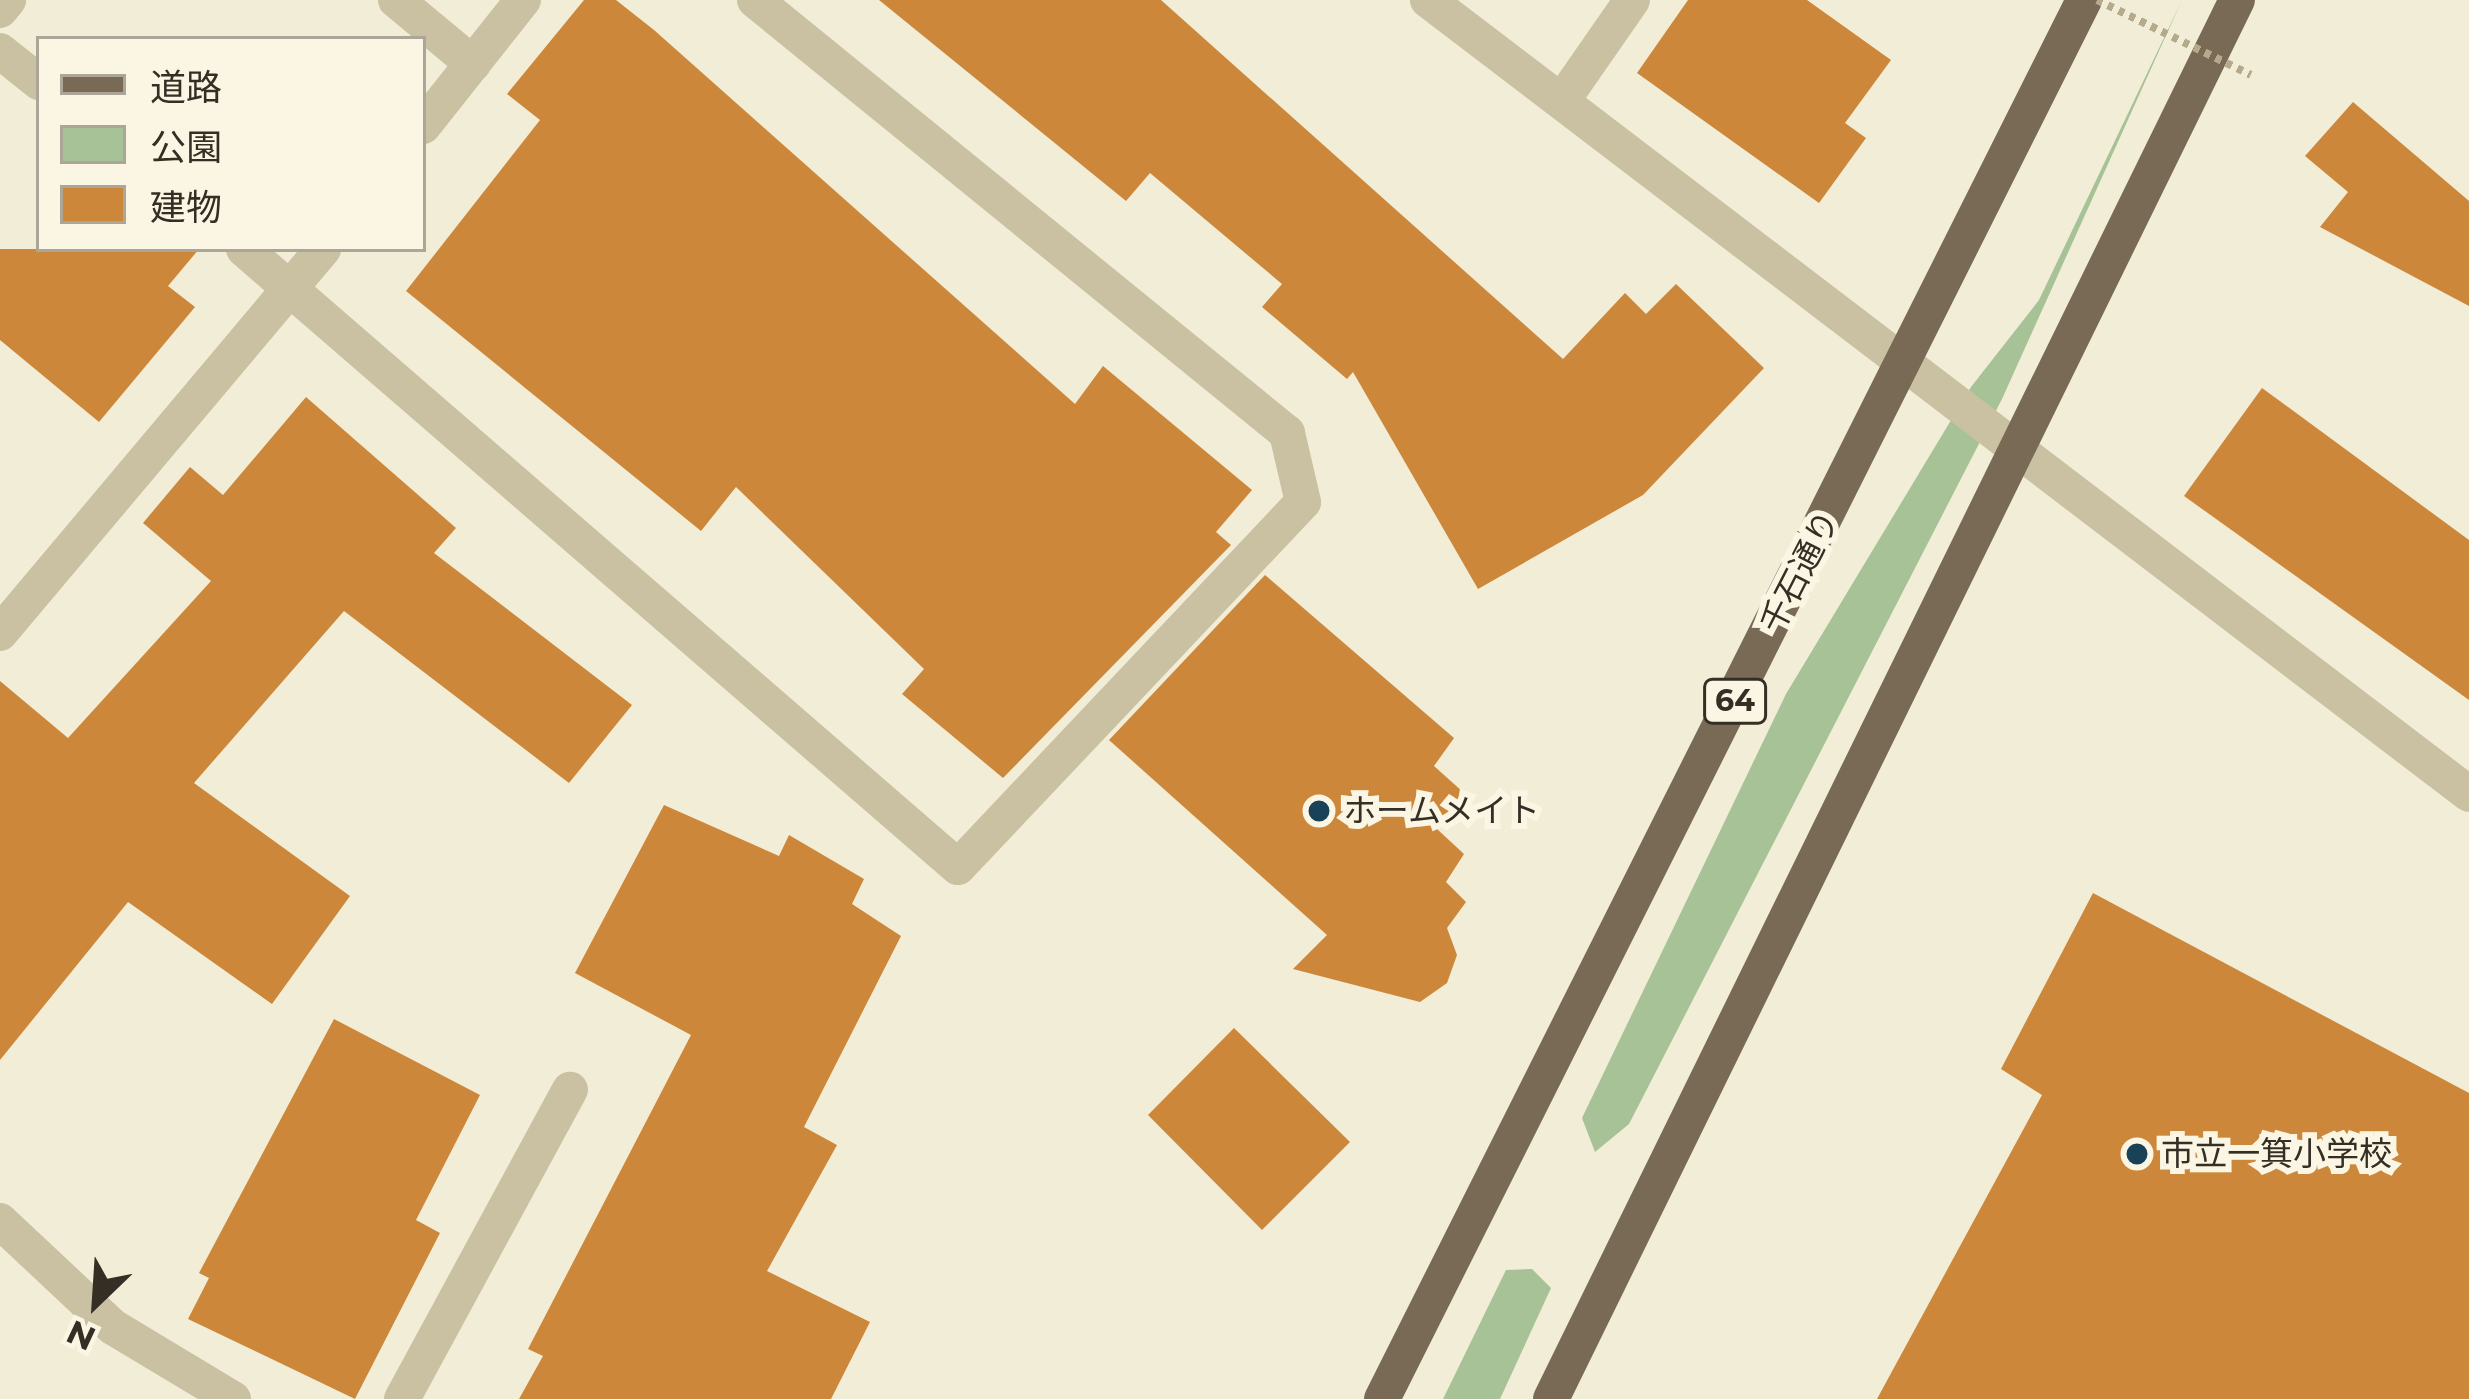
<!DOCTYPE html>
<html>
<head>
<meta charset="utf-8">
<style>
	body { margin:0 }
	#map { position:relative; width:2469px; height:1399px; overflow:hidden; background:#f2edd7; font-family:Montserrat,"Noto Sans JP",sans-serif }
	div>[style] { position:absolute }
	.green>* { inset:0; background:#a7c296 }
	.building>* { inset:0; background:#cd873a }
	.street>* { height:36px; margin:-18px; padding:0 18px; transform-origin:18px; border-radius:18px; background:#cac0a2 }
	.primary>* { height:36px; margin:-18px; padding:0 18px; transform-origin:18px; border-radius:18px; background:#786a55 }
	.path-bridge>* { height:8px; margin-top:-4px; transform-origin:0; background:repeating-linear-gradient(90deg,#b6aa8c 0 6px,transparent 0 12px) }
	.dots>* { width:33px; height:33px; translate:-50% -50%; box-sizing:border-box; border:6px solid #faf6e3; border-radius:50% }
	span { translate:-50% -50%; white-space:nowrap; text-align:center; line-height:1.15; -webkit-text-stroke:12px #faf6e3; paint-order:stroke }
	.shield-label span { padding:3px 9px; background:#faf6e3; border:3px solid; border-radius:9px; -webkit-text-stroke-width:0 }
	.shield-label { font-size:30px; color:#352e25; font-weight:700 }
	.street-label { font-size:33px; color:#352e25 }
	.poi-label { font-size:33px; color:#352e25 }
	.left { translate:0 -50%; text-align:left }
	.legend { position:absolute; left:36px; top:36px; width:390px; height:216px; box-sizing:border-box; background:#faf6e3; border:3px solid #aba697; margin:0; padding:15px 21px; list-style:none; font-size:36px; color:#352e25 }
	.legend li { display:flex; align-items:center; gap:24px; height:60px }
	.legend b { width:60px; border:3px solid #aba697 }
	.north { position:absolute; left:36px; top:1243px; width:120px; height:120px; -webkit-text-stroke:9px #faf6e3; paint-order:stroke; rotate:205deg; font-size:33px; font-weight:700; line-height:48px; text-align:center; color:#352e25 }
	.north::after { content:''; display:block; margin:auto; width:42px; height:54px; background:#352e25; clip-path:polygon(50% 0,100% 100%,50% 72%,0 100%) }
</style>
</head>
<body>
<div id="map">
	<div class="green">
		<div style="clip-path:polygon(2182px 0,2002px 399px,1629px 1124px,1595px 1152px,1582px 1118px,1786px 694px,1971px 387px,2039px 300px)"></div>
		<div style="clip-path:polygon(1532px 1269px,1551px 1288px,1500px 1399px,1443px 1399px,1506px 1270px)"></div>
	</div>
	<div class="building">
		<div style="clip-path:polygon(584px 0,616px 0,654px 30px,1075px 404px,1103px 366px,1252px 490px,1216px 532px,1231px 545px,1003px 778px,902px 694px,924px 669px,736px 487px,701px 531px,406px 291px,540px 120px,507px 94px)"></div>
		<div style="clip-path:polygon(879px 0,1161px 0,1563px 359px,1625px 293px,1646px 314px,1676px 284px,1764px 368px,1643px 495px,1478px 589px,1353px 372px,1347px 379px,1262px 307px,1282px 284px,1150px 173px,1126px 201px)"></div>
		<div style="clip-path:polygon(1688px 0,1807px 0,1891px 60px,1845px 123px,1866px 138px,1819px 203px,1637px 73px)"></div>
		<div style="clip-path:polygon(2353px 102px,2469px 201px,2469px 306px,2320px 227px,2348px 192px,2305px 156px)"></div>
		<div style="clip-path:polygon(0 249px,199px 249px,168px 286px,195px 307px,99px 422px,0 340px)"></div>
		<div style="clip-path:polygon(2262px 388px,2469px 540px,2469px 700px,2184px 496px)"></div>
		<div style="clip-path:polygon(306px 397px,456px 528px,434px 553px,632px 705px,569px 783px,344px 611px,194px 783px,350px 896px,272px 1004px,128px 902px,0 1060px,0 681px,68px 738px,211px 581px,143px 523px,190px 467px,223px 495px)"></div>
		<div style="clip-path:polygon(1265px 575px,1454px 738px,1434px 766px,1463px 792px,1437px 829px,1464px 854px,1446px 882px,1466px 902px,1447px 928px,1457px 955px,1447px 983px,1420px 1002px,1293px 969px,1327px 935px,1109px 740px)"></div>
		<div style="clip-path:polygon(664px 805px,779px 856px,789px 835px,864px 879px,852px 904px,901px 936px,804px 1127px,837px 1145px,767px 1271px,870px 1322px,831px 1399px,519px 1399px,543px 1356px,528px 1349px,691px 1035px,575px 973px)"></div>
		<div style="clip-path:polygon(2093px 893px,2469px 1093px,2469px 1399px,1877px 1399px,2042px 1095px,2001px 1069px)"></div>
		<div style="clip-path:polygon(334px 1019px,480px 1095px,416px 1220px,440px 1233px,355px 1399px,188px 1319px,209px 1278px,199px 1273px)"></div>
		<div style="clip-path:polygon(1234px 1028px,1350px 1142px,1262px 1230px,1148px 1115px)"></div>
	</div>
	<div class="street">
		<div style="left:396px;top:0;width:100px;rotate:39.7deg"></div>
		<div style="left:1428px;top:0;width:1309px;rotate:37.33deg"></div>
		<div style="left:0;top:10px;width:13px;rotate:-51deg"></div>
		<div style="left:0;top:51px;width:50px;rotate:38.5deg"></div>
		<div style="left:1564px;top:98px;width:119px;rotate:-55.2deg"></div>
		<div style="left:423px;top:126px;width:161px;rotate:-51.6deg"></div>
		<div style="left:244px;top:249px;width:944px;rotate:40.88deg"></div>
		<div style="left:958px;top:867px;width:502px;rotate:-46.61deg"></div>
		<div style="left:1303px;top:502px;width:71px;rotate:-103.1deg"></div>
		<div style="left:1287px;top:433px;width:686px;rotate:-140.86deg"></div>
		<div style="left:0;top:633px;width:502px;rotate:-49.93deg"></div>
		<div style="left:0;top:1221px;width:155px;rotate:43.2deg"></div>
		<div style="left:113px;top:1327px;width:140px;rotate:31deg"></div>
		<div style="left:402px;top:1399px;width:352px;rotate:-61.5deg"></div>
	</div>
	<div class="primary">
		<div style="left:1382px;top:1399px;width:1565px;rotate:-63.35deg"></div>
		<div style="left:1551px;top:1399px;width:1558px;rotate:-63.88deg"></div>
	</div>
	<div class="path-bridge">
		<div style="left:2097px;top:0;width:171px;rotate:26deg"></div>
	</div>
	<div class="dots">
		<div style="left:1319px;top:811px;background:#194258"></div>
		<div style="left:2137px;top:1154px;background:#194258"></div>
	</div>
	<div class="shield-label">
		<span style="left:1735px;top:701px">64</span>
	</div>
	<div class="street-label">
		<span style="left:1800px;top:572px;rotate:-63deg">千石通り</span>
	</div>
	<div class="poi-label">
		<span class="left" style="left:1343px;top:811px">ホームメイト</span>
		<span class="left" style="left:2161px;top:1154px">市立一箕小学校</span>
	</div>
	<ul class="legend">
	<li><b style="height:15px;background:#786a55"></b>道路</li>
	<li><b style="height:33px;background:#a7c296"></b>公園</li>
	<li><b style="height:33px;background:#cd873a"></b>建物</li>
	</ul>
	<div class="north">N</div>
</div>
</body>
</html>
